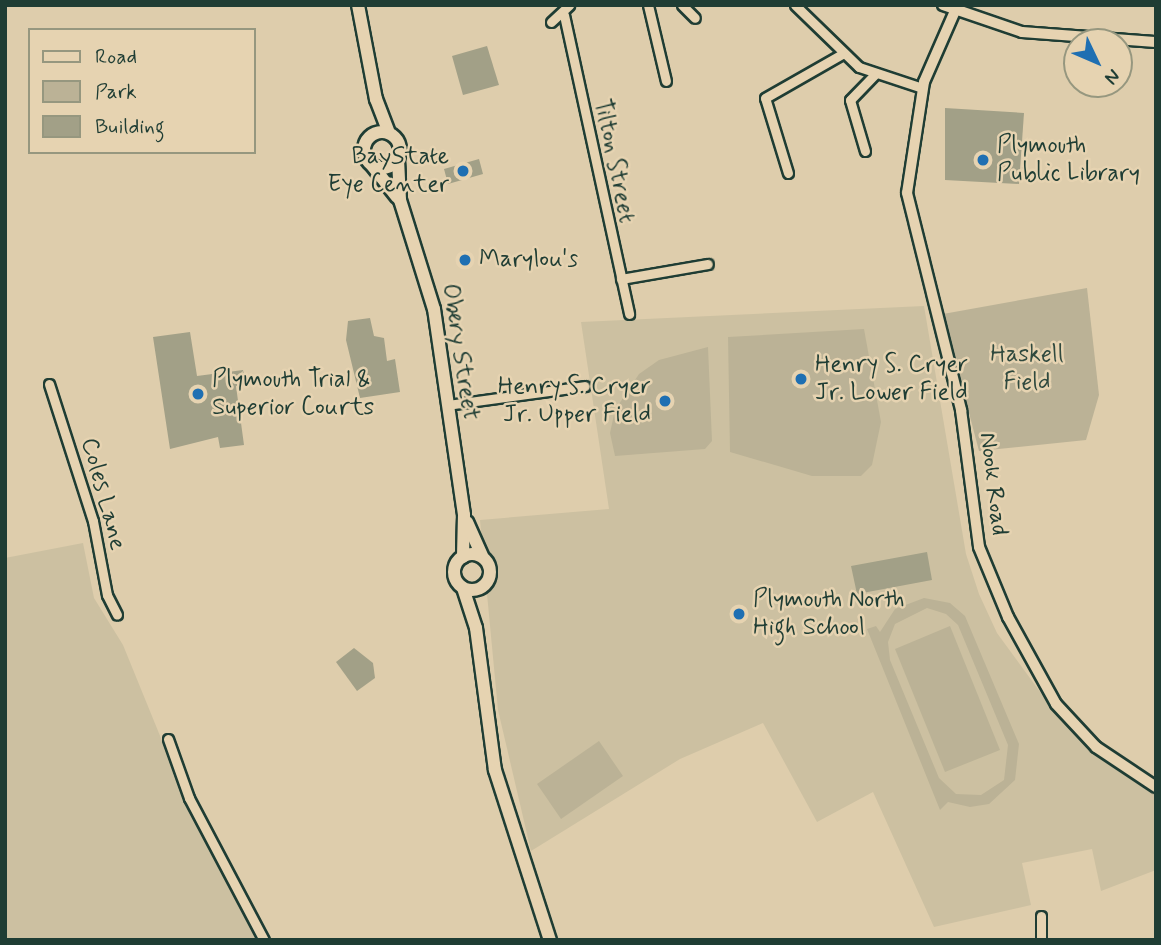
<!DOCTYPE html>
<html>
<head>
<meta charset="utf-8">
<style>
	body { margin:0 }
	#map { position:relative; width:1161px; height:945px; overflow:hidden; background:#decdac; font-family:Mynerve,sans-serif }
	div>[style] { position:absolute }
	.built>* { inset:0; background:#ccc0a1 }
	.green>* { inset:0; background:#bbb296 }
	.building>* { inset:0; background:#a2a087 }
	.roads { filter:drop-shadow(2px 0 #1f3d34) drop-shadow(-2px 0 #1f3d34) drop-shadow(0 2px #1f3d34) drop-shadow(0 -2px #1f3d34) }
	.minor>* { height:9px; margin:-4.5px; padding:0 4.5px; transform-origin:4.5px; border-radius:4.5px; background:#e6d3b1 }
	.tertiary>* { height:10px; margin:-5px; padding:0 5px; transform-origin:5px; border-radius:5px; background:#e6d3b1 }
	.secondary>* { height:12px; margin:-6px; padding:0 6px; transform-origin:6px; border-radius:6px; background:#e6d3b1 }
	.secondary>.ring { margin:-6px; padding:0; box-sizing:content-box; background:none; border:12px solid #e6d3b1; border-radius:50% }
	.dots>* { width:19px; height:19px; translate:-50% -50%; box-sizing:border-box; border:4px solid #e6d3b1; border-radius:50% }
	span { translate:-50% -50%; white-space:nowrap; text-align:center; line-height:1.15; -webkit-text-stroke:5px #e6d3b1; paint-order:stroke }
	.poi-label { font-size:24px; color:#1f3d34 }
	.left { translate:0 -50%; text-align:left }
	.right { translate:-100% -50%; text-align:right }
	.street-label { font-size:24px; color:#1f3d34 }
	.park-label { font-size:24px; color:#2f493e }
	.frame { position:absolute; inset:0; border:7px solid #1f3d34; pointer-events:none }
	.legend { position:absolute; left:28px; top:28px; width:228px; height:126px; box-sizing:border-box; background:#e6d3b1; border:2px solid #96977f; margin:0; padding:9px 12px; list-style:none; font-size:21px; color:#1f3d34 }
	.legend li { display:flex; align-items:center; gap:14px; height:35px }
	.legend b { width:35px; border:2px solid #96977f }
	.north { position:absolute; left:1063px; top:28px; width:70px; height:70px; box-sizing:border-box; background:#e6d3b1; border:2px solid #96977f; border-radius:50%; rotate:134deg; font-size:19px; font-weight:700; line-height:28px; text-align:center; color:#1f3d34 }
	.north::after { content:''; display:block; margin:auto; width:24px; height:32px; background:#1f6fb2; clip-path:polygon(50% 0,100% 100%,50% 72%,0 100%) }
</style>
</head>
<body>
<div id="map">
	<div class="built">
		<div style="clip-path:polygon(924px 306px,966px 554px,979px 594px,997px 633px,1062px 722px,1105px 761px,1156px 795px,1156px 870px,1101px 891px,1092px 849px,1022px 863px,1031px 905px,934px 927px,873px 792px,817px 822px,763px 723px,680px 759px,531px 851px,498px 710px,480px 520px,609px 509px,581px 322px)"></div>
		<div style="clip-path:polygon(83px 543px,94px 598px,123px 645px,196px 824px,259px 940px,5px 940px,5px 558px)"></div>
	</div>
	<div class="green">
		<div style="clip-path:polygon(1087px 288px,1099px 395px,1086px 440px,979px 451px,943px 314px)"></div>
		<div style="clip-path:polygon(864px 329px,881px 422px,872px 465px,861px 476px,812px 476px,730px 452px,728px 337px)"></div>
		<div style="clip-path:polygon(708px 347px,712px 441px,705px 449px,615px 456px,610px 433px,615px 410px,639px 374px,659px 360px)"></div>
		<div style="clip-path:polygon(evenodd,924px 598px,950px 603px,965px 616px,1019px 744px,1015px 780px,989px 804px,970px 807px,948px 802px,940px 810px,867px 629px,876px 626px,880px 632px,895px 609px,924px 598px,927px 608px,946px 614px,958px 625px,1008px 745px,1004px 780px,981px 795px,956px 794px,939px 778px,890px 660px,888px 642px,895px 624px,927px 608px)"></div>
		<div style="clip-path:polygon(950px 626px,1000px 750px,945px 772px,895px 649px)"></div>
		<div style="clip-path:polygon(599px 741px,623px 776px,561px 819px,537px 784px)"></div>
	</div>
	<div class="building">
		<div style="clip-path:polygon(487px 46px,499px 85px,463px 95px,452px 56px)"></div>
		<div style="clip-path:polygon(945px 108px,1024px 113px,1019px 184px,945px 180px)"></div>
		<div style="clip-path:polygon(479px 159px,483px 174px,448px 184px,444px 169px)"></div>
		<div style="clip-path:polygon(370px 318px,374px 336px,384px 338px,387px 361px,395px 359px,400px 392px,360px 398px,346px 340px,348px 321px)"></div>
		<div style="clip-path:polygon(190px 332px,197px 376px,243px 370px,246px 385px,236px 386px,244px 445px,220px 448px,218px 437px,170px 449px,153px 337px)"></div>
		<div style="clip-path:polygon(927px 552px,932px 580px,857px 594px,851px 566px)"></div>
		<div style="clip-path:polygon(354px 648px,373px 663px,375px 678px,357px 691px,336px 662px)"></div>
	</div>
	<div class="roads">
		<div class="minor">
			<div style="left:648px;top:5px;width:78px;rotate:76.7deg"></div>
			<div style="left:682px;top:5px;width:18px;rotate:45deg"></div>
			<div style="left:795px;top:5px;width:89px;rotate:44.1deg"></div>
			<div style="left:859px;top:67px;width:66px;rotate:18.4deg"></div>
			<div style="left:564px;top:15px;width:306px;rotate:77.7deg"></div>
			<div style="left:551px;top:22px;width:25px;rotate:-43deg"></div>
			<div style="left:865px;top:151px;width:53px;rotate:-106.4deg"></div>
			<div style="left:850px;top:100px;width:35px;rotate:-46deg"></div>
			<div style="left:788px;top:173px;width:78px;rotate:-107deg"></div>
			<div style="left:765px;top:98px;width:89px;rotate:-29.7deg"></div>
			<div style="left:621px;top:279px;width:88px;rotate:-9.8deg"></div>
			<div style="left:49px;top:384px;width:144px;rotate:72.2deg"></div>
			<div style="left:93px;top:521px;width:75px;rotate:79.3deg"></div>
			<div style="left:107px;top:595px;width:22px;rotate:63deg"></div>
			<div style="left:447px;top:405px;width:139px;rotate:-7.8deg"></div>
			<div style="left:168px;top:739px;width:63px;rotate:70.4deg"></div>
			<div style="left:189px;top:798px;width:161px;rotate:62.2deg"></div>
			<div style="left:1041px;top:940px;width:24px;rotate:-90deg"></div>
		</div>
		<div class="tertiary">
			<div style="left:943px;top:5px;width:83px;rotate:18.9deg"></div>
			<div style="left:1022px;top:32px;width:134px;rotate:4.3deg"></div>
			<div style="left:955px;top:11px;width:77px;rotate:113.6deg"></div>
			<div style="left:924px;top:82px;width:112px;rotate:98.7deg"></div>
			<div style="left:907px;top:193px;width:224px;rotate:76deg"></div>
			<div style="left:961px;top:410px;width:138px;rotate:82.5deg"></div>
			<div style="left:979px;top:547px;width:76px;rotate:67.5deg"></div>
			<div style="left:1008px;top:617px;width:99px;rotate:61.1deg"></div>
			<div style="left:1056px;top:704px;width:59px;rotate:47.1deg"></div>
			<div style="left:1096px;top:747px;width:72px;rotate:33.7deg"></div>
		</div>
		<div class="secondary">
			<div style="left:358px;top:5px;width:96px;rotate:79.2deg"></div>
			<div style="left:376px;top:99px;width:36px;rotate:69deg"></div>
			<div class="ring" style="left:364px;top:132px;width:24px;height:24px"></div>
			<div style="left:398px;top:159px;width:41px;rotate:87.2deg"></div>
			<div style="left:400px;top:200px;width:114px;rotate:72.7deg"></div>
			<div style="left:434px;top:309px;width:208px;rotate:81.7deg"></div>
			<div style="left:464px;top:515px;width:42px;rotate:91.4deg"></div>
			<div style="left:371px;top:164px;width:42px;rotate:51.8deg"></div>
			<div style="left:467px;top:522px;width:37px;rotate:66deg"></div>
			<div class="ring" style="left:454px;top:554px;width:24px;height:24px"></div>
			<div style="left:463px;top:588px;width:42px;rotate:72deg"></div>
			<div style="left:476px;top:628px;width:143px;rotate:82.4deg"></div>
			<div style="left:495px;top:770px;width:179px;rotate:72.1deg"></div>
		</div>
	</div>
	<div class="dots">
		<div style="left:983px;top:160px;background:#1f6fb2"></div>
		<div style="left:463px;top:171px;background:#1f6fb2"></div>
		<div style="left:465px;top:260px;background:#1f6fb2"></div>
		<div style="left:801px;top:379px;background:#1f6fb2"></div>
		<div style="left:198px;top:394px;background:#1f6fb2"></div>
		<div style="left:665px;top:401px;background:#1f6fb2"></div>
		<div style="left:739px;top:614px;background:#1f6fb2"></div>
	</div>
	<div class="poi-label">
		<span class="left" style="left:997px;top:160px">Plymouth<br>Public Library</span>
		<span class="right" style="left:449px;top:171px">BayState<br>Eye Center</span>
		<span class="left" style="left:479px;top:260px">Marylou's</span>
		<span class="left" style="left:815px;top:379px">Henry S. Cryer<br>Jr. Lower Field</span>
		<span class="left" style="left:212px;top:394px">Plymouth Trial &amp;<br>Superior Courts</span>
		<span class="right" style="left:651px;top:401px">Henry S. Cryer<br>Jr. Upper Field</span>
		<span class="left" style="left:753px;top:614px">Plymouth North<br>High School</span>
	</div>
	<div class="street-label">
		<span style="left:614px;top:161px;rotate:78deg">Tilton Street</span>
		<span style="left:460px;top:352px;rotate:81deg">Obery Street</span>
		<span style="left:993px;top:484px;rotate:83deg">Nook Road</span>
		<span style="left:103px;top:494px;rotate:75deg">Coles Lane</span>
	</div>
	<div class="park-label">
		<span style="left:1027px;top:369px">Haskell<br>Field</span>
	</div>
	<div class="frame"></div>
	<ul class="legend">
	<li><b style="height:9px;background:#e6d3b1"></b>Road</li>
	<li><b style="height:19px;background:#bbb296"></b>Park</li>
	<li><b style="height:19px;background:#a2a087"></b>Building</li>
	</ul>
	<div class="north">N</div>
</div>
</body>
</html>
